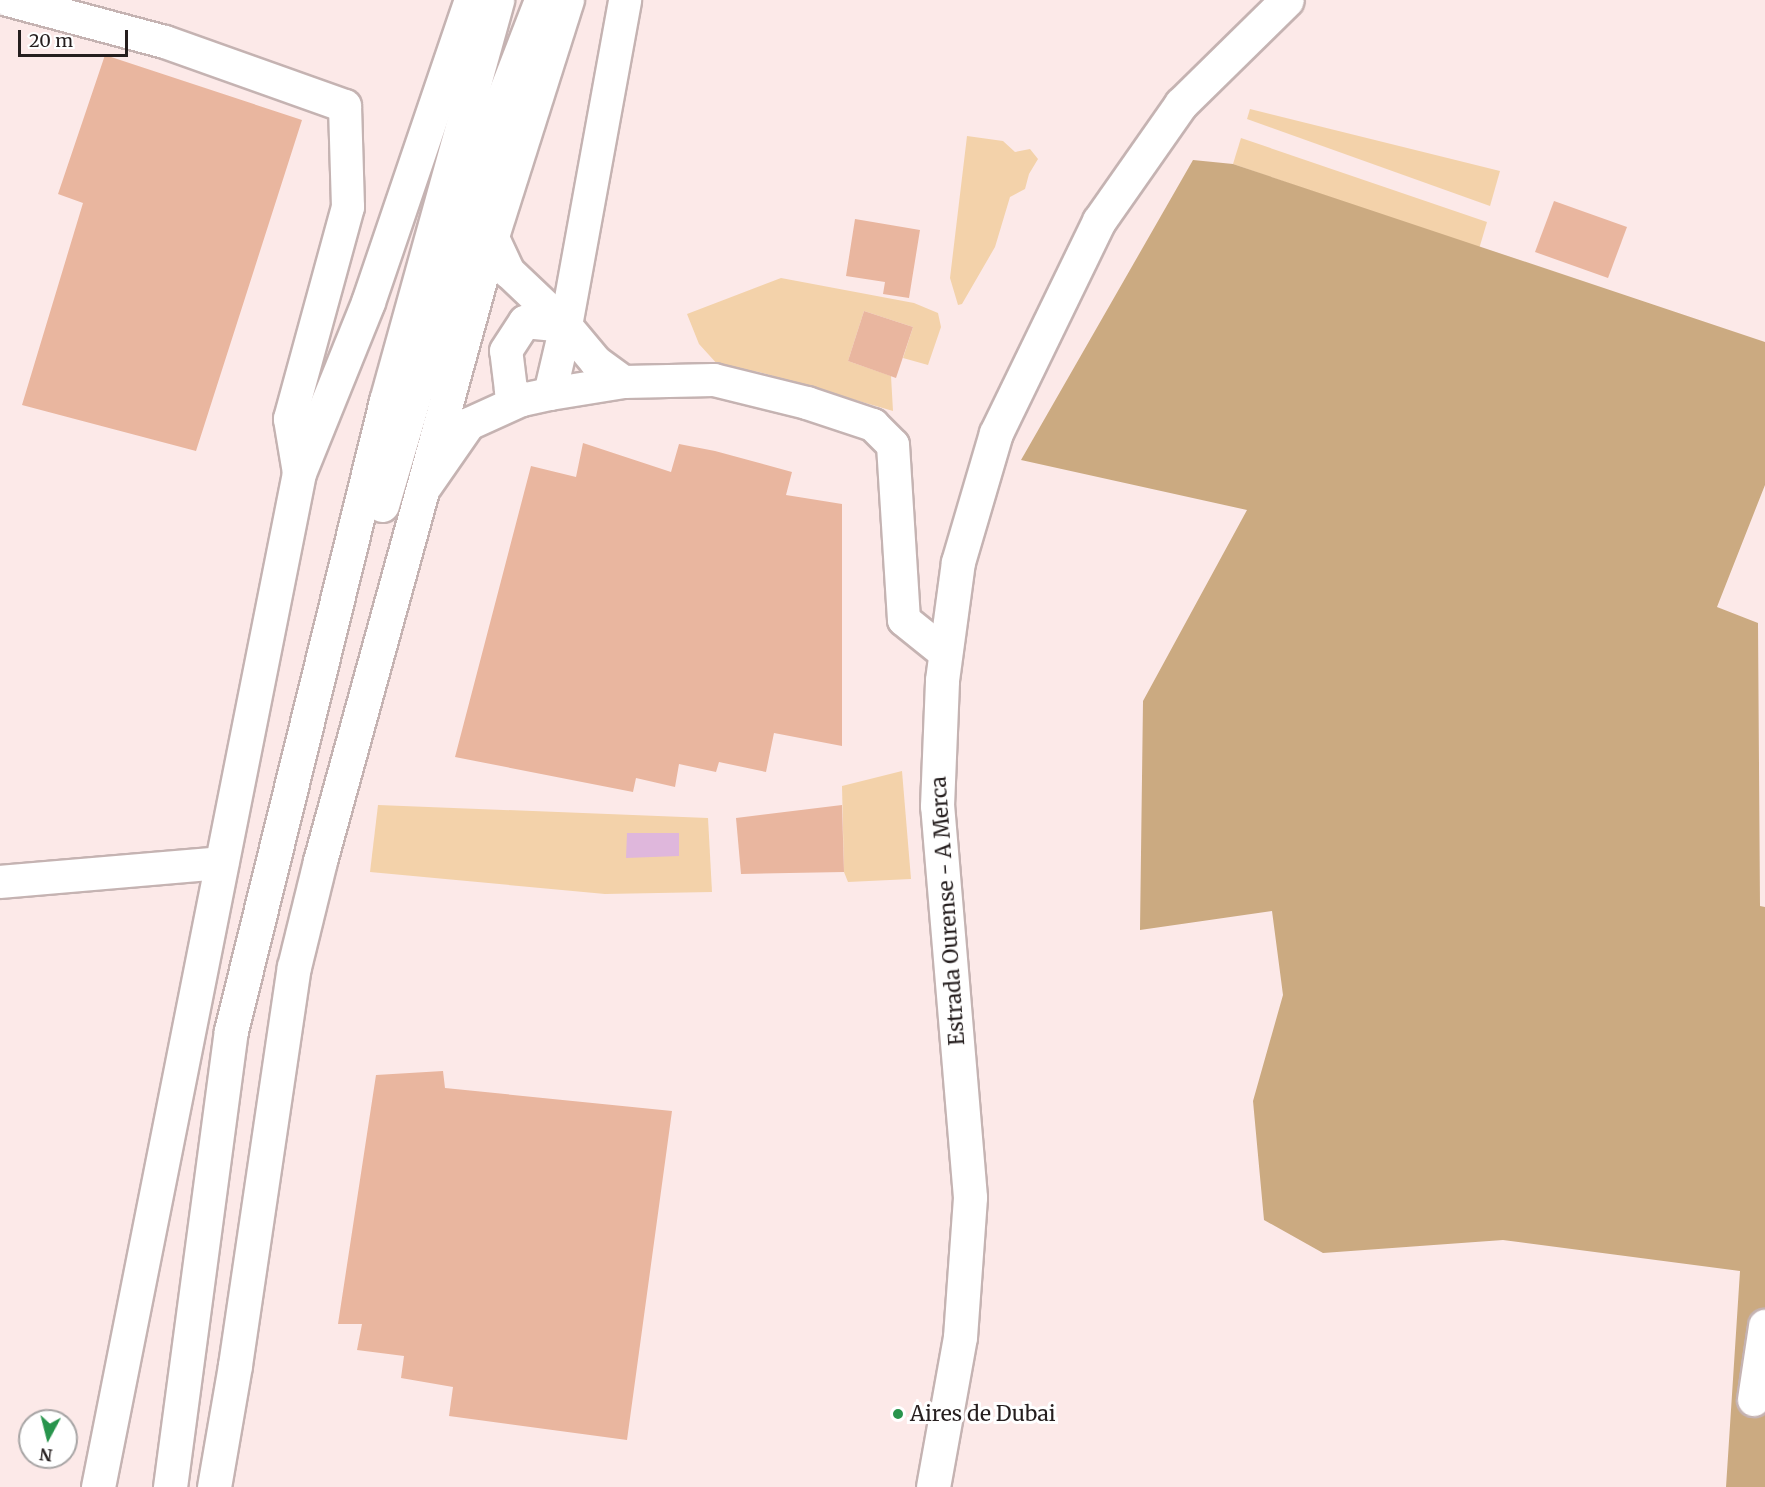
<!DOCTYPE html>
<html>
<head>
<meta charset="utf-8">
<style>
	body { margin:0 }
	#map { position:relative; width:1765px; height:1487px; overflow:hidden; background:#fce9e8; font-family:Merriweather,serif }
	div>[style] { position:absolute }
	.green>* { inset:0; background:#f3d2aa }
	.forest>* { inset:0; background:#cbaa81 }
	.water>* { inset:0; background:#dfb7dc }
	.building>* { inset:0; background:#e9b69f }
	.roads { filter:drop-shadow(2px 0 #c5b3b2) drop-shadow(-2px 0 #c5b3b2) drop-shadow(0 2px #c5b3b2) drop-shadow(0 -2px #c5b3b2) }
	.street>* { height:32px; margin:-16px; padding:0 16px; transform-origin:16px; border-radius:16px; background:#fff }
	.secondary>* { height:33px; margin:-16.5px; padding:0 16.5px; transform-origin:16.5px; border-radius:16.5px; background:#fff }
	.highway>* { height:33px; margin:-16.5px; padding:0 16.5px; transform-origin:16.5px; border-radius:16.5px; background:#fff }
	.dots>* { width:16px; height:16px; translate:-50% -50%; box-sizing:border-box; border:3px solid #fff; border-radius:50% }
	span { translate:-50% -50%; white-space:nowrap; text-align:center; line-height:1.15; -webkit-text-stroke:6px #fff; paint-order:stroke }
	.street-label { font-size:21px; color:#251e1e }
	.poi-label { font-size:21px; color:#251e1e }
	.left { translate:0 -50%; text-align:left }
	.north { position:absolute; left:18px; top:1409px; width:60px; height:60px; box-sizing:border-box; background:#fff; border:2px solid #a8a5a5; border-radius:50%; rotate:187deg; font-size:16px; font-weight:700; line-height:24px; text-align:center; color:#251e1e }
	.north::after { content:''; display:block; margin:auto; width:21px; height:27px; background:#28944c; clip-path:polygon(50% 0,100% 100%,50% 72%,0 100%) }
	.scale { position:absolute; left:18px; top:30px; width:110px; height:27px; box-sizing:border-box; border:3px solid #251e1e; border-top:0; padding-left:8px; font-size:18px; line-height:21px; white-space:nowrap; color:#251e1e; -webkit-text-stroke:4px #fff; paint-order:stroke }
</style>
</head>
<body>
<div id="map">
	<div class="green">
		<div style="clip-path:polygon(1250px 109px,1500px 171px,1490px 206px,1247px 119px)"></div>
		<div style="clip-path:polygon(967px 136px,1003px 141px,1015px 152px,1030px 149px,1038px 159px,1029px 174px,1025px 189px,1010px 197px,995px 247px,962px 304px,958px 305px,950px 278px)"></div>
		<div style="clip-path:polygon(1241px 138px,1487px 222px,1479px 249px,1233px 164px)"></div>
		<div style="clip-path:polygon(781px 278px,914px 303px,938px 313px,941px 327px,928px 365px,903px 358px,913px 327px,864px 311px,848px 361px,891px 376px,893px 411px,759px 372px,719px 366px,699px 344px,687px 314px)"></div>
		<div style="clip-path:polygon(902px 771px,911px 879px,848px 882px,844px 872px,842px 786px)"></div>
		<div style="clip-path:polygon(378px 805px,708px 818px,712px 892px,605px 894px,370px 872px)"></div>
	</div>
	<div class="forest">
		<div style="clip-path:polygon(1193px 160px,1233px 164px,1765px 342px,1765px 485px,1717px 607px,1758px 623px,1760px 906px,1765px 907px,1765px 1487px,1726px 1487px,1740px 1271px,1503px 1240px,1323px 1253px,1264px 1220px,1253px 1101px,1283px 995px,1272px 911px,1140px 930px,1143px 701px,1247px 510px,1021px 460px)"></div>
	</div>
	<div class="water">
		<div style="clip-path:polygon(627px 833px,679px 833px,679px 856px,626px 858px)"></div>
	</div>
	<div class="building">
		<div style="clip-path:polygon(105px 55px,302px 120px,196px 451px,22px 405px,83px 203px,58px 194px)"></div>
		<div style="clip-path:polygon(1554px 201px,1627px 227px,1608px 278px,1535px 252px)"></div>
		<div style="clip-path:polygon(855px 219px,920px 230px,909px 298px,883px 294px,885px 282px,846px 276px)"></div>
		<div style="clip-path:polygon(864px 311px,913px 327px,896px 378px,848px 361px)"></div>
		<div style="clip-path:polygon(583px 443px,671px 472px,679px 444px,715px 451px,792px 472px,786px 495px,842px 504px,842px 746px,774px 733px,766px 772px,719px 762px,716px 772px,679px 764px,675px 787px,636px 778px,633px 792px,455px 757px,531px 466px,576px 477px)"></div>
		<div style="clip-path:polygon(842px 805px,844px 872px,741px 874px,736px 818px)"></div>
		<div style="clip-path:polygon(443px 1071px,445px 1088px,672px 1111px,627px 1440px,449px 1416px,453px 1387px,401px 1378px,404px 1356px,357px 1350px,362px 1324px,338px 1324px,376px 1075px)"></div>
	</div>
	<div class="roads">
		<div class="street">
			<div style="left:8px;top:0;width:163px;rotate:15deg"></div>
			<div style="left:165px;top:42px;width:191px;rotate:19.6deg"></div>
			<div style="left:345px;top:106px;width:101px;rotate:88.3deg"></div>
			<div style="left:348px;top:207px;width:220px;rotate:105.3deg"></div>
			<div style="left:290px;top:419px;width:55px;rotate:80.5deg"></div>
			<div style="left:492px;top:236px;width:40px;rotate:65deg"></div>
			<div style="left:509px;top:272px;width:79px;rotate:43.5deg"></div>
			<div style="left:566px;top:326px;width:47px;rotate:50.2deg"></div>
			<div style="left:596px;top:362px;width:34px;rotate:36deg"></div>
			<div style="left:550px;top:394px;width:70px;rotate:-76.8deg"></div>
			<div style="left:566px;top:326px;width:331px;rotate:-79.7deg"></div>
			<div style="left:522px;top:400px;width:15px;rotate:-138deg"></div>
			<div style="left:511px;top:390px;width:39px;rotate:-97deg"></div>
			<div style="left:506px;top:351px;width:35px;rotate:-57deg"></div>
			<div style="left:525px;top:322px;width:41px;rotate:5.6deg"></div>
			<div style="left:426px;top:486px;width:75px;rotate:-55.3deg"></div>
			<div style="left:469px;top:424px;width:58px;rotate:-24.4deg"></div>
			<div style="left:522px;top:400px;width:29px;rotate:-12deg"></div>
			<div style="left:550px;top:394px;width:75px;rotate:-9.2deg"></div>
			<div style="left:624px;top:382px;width:90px;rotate:-1.3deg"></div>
			<div style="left:714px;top:380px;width:96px;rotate:13.9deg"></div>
			<div style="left:807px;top:403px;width:70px;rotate:18.4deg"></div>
			<div style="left:873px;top:425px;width:28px;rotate:45deg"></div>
			<div style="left:893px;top:445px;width:175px;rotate:86.4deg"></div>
			<div style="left:904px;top:620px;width:53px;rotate:38.8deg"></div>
			<div style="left:0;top:882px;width:223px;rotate:-4.9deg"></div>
			<div style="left:1754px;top:1400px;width:75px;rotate:-81.5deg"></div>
		</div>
		<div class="secondary">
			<div style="left:98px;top:1487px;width:1034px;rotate:-78.79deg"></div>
			<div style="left:933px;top:1487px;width:152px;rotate:-79.8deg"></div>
			<div style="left:960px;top:1337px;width:140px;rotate:-85.9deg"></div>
			<div style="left:970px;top:1197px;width:392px;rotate:-94.8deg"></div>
			<div style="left:937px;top:806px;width:126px;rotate:-87.7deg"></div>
			<div style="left:942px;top:680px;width:119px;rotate:-82.3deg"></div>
			<div style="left:958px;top:562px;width:134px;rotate:-73.6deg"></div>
			<div style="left:996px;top:433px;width:236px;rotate:-64.1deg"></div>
			<div style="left:1099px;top:221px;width:143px;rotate:-55deg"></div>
			<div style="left:1181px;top:104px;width:148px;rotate:-44.5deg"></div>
		</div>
		<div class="highway">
			<div style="left:299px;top:473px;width:184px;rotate:-68deg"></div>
			<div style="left:368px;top:302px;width:319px;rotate:-71.2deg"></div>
			<div style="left:382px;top:505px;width:411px;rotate:-73.6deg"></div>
			<div style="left:498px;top:111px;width:119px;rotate:-68.8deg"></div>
			<div style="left:170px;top:1487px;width:460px;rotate:-82.4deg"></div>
			<div style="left:231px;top:1031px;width:649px;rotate:-76.18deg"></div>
			<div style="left:386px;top:401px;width:416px;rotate:-74.5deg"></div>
			<div style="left:214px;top:1487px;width:124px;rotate:-80.2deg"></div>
			<div style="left:235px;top:1365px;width:402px;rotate:-81.6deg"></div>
			<div style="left:294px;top:967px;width:109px;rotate:-76.2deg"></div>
			<div style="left:320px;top:861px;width:648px;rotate:-74.61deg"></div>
			<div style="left:492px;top:236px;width:248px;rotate:-72.4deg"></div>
		</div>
	</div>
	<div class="dots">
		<div style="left:898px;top:1414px;background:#28944c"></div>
	</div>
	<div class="street-label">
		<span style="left:948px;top:911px;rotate:-94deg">Estrada Ourense - A Merca</span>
	</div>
	<div class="poi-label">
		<span class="left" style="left:910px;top:1414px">Aires de Dubai</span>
	</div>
	<div class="north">N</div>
	<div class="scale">20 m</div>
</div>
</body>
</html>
